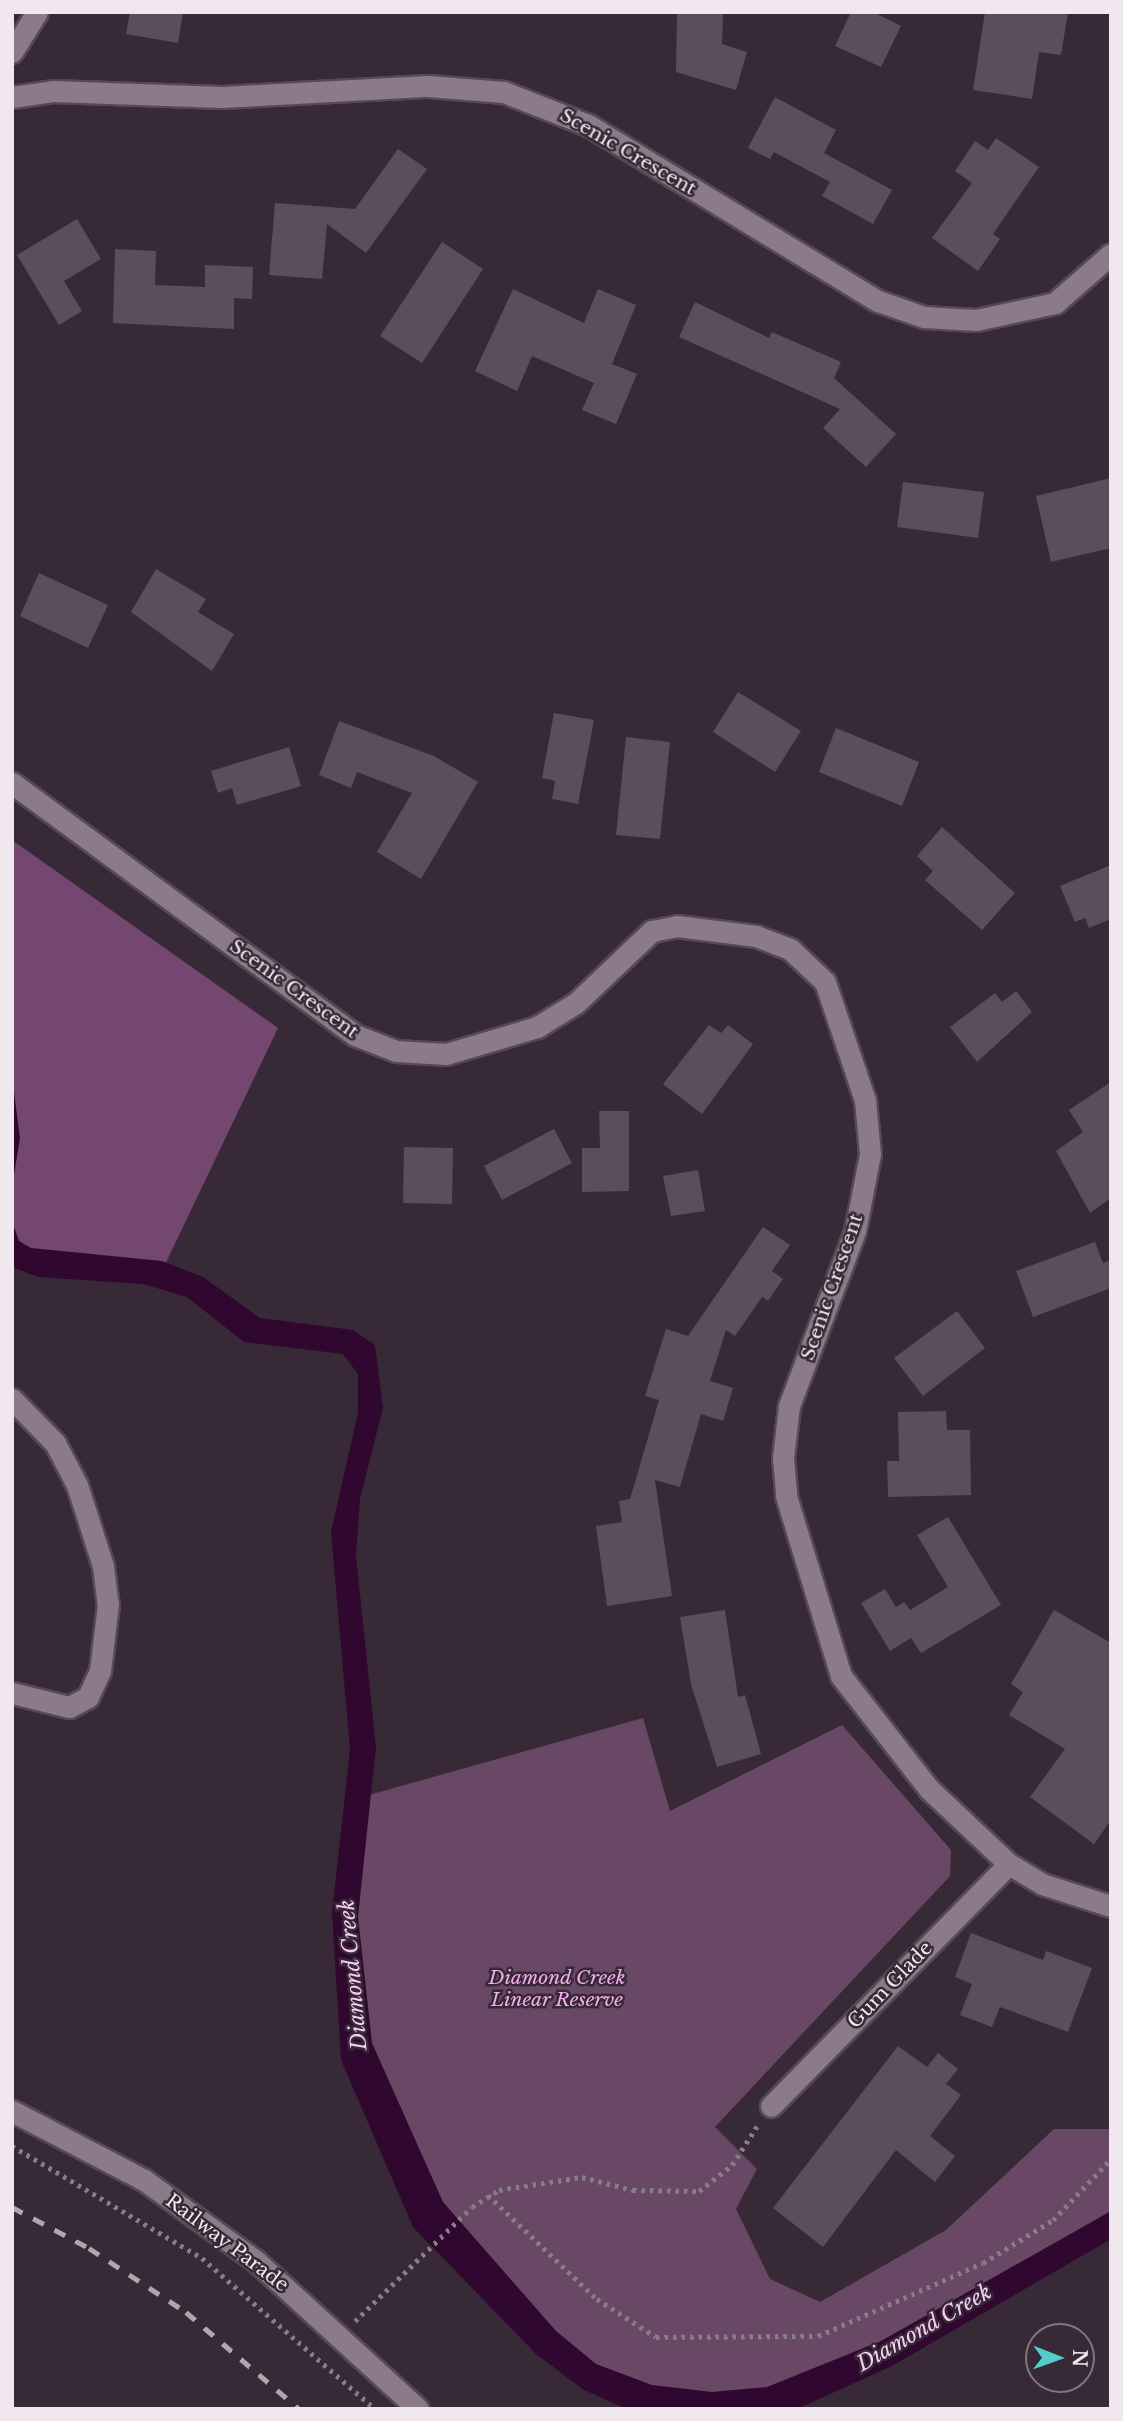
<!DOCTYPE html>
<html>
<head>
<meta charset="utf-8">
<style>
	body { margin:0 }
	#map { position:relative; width:1123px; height:2421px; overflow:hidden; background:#372a36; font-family:"Libre Baskerville",serif }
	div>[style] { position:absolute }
	.green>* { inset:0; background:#694866 }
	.forest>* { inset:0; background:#744771 }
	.water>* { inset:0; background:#30072f }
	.building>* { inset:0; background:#5c4d5a }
	.path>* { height:4.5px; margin-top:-2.25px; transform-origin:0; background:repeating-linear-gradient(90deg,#887d87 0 3.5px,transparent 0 8.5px) }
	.roads { filter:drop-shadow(2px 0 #554954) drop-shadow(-2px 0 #554954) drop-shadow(0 2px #554954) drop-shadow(0 -2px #554954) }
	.minor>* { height:21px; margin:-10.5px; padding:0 10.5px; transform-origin:10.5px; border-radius:10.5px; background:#8b7b89 }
	.rail>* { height:5px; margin-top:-2.5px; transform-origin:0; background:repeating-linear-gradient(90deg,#b0a6af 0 12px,transparent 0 24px) }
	span { translate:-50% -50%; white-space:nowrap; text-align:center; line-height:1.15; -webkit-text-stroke:5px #372a36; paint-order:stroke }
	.street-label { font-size:19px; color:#f0e7ef }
	.park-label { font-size:19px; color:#f4aeee; font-style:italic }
	.water-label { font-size:21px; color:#f9cef5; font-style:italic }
	.frame { position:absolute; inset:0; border:14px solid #f0e7ef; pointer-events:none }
	.north { position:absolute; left:1025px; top:2323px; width:70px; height:70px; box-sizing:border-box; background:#372a36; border:2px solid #817680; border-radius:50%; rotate:91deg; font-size:19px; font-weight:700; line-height:28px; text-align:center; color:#f0e7ef }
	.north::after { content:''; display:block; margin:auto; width:24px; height:32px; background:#52cdcc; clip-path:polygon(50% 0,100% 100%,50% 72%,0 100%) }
</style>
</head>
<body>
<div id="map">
	<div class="green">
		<div style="clip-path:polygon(643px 1718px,670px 1811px,842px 1725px,951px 1850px,950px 1876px,715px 2127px,757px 2169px,736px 2209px,770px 2279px,820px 2302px,946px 2230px,1054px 2129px,1111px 2129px,1111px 2224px,889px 2354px,723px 2406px,597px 2382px,454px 2252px,347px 1996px,369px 1795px)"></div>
	</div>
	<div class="forest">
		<div style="clip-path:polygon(12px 840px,278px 1028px,161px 1273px,12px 1264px)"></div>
	</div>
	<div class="water">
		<div style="clip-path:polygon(12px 1077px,20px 1138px,12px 1187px)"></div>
		<div style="clip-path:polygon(12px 1221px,19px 1241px,31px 1248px,162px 1261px,203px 1277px,260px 1318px,353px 1330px,375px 1345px,383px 1408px,360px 1499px,356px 1556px,376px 1747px,358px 1917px,372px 2043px,443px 2202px,556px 2331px,596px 2364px,652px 2385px,712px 2392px,767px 2387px,881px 2341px,1111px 2211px,1111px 2239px,892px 2366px,797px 2409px,627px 2409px,584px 2390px,536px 2354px,413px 2227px,341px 2060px,332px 1913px,350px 1749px,331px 1532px,358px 1413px,358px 1374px,343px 1354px,244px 1342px,187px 1297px,143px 1284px,38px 1277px,12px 1267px)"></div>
	</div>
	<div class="building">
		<div style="clip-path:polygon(130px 12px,183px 12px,178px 43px,126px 34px)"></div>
		<div style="clip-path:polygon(851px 12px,873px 12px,901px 26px,881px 67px,835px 46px)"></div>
		<div style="clip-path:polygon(985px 12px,1068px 12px,1061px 55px,1039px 52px,1032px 99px,973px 90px)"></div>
		<div style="clip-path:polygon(677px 13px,723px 14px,722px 44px,747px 52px,736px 90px,676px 72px)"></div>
		<div style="clip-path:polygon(775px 97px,836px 130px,824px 153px,892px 190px,873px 224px,822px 196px,830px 182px,774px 152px,770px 159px,748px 148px)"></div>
		<div style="clip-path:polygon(996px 138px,1039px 167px,993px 234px,1000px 239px,978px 271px,932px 238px,972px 183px,955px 171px,975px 141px,988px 150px)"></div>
		<div style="clip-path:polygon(398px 149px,427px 169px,366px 253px,327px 224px,322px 279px,269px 275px,275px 203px,355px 209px)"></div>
		<div style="clip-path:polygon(77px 219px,101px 259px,64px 281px,82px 311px,59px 325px,17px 255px)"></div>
		<div style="clip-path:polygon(442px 242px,483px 269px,422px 363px,380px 336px)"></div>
		<div style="clip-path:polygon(115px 249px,156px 251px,155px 285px,205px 287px,205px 265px,253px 267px,252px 299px,234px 298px,234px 329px,113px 323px)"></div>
		<div style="clip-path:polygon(513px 289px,584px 323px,598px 289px,636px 305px,612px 364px,637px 374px,616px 424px,582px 410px,594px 383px,532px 356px,517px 391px,475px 371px)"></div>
		<div style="clip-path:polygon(695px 302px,769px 338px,772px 332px,841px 362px,834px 378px,896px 434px,866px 467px,823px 428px,840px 409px,679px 337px)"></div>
		<div style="clip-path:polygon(1111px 478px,1111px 548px,1051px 562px,1036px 496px)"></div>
		<div style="clip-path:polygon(903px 482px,984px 492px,978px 538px,897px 527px)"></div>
		<div style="clip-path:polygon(156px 569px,206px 599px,198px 612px,234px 634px,212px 671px,131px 612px)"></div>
		<div style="clip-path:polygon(39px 573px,108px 605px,88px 648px,20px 616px)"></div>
		<div style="clip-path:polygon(738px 692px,801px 731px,775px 772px,713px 732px)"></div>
		<div style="clip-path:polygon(554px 713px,594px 720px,578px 804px,552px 799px,555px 781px,542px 778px)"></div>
		<div style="clip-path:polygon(339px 721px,434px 756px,478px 782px,421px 879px,377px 852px,412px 793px,357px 772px,351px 788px,319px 775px)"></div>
		<div style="clip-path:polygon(836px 728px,919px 762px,902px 806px,819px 772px)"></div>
		<div style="clip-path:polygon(626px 737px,670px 742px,660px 839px,616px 835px)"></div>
		<div style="clip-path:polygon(289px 747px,301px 786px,237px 805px,232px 788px,218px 793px,211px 771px)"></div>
		<div style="clip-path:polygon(942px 827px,1015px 893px,982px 930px,925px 880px,933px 871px,917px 856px)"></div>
		<div style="clip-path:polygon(1111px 865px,1111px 919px,1089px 928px,1085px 918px,1075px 922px,1060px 886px)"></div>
		<div style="clip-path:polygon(1016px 991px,1032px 1012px,977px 1062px,950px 1027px,995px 993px,1002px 1002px)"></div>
		<div style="clip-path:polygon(709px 1025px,721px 1033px,728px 1025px,753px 1044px,702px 1114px,663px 1084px)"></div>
		<div style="clip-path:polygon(1111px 1082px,1111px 1198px,1090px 1213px,1056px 1151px,1083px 1132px,1069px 1110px)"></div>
		<div style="clip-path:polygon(599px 1111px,629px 1111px,629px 1191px,582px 1192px,582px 1148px,600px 1148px)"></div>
		<div style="clip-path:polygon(554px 1129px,572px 1163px,502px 1200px,484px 1166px)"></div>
		<div style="clip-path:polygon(404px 1147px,453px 1148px,452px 1204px,403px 1203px)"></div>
		<div style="clip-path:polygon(698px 1170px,705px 1211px,671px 1216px,663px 1176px)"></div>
		<div style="clip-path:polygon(763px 1227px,790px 1245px,772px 1271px,783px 1279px,768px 1301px,762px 1297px,735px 1336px,726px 1330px,710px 1381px,733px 1388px,723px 1421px,701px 1414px,680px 1487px,655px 1480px,672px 1596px,607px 1606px,596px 1526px,622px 1522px,619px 1501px,630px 1499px,659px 1400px,645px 1396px,666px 1329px,688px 1336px)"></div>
		<div style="clip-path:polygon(1095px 1242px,1103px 1263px,1111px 1260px,1111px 1288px,1033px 1317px,1016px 1271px)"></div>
		<div style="clip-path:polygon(957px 1311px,985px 1348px,923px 1396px,894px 1358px)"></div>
		<div style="clip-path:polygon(946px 1411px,947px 1430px,970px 1430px,971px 1495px,888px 1497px,887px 1461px,899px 1461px,898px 1412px)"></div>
		<div style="clip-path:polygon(948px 1517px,1001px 1605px,921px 1653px,911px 1638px,890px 1651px,861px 1603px,885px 1589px,896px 1607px,904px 1602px,910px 1610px,948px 1587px,917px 1535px)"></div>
		<div style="clip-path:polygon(725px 1610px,738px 1697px,745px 1695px,761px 1754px,717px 1767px,691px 1684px,680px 1617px)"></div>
		<div style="clip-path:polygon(1054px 1610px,1111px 1643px,1111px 1820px,1094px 1844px,1030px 1797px,1065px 1749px,1009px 1715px,1023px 1692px,1011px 1684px)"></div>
		<div style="clip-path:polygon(971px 1933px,1043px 1960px,1046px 1951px,1092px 1968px,1068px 2032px,1000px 2007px,992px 2027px,960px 2015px,972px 1984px,955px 1977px)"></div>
		<div style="clip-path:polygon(898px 2046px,927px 2067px,938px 2053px,958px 2069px,946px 2084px,961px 2095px,930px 2136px,955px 2156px,935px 2182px,896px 2150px,823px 2247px,773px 2208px)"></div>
	</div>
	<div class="path">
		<div style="left:12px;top:2146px;width:221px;rotate:30.5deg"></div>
		<div style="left:202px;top:2258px;width:230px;rotate:41.1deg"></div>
		<div style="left:488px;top:2195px;width:151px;rotate:43.7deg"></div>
		<div style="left:597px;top:2299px;width:70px;rotate:32.8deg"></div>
		<div style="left:656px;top:2337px;width:162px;rotate:-0.4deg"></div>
		<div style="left:818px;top:2336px;width:180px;rotate:-23.9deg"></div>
		<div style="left:983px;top:2263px;width:82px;rotate:-31.6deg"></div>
		<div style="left:1053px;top:2220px;width:84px;rotate:-46.4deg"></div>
		<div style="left:355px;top:2321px;width:163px;rotate:-44.3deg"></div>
		<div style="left:472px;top:2207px;width:32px;rotate:-32deg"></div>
		<div style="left:499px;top:2190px;width:84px;rotate:-8.9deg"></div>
		<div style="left:582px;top:2177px;width:53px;rotate:14.3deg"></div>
		<div style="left:633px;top:2190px;width:66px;rotate:0.9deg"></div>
		<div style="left:699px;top:2191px;width:42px;rotate:-38.2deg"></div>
		<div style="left:732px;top:2165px;width:50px;rotate:-57.3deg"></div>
	</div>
	<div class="roads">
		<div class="minor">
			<div style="left:12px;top:52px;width:47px;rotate:-58deg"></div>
			<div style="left:12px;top:97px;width:41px;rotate:-8.3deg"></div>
			<div style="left:53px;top:91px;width:169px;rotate:2deg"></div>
			<div style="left:222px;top:97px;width:206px;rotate:-3.1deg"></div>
			<div style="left:428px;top:86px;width:76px;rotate:4.5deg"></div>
			<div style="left:504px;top:92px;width:90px;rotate:21.4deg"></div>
			<div style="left:588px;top:125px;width:339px;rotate:31.3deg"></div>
			<div style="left:878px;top:301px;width:49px;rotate:19.2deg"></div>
			<div style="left:924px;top:317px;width:52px;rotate:3.3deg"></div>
			<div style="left:976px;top:320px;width:81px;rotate:-12.1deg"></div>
			<div style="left:1055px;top:303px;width:74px;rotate:-41.2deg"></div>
			<div style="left:12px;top:783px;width:426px;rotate:36.3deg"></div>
			<div style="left:355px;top:1035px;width:44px;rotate:21.3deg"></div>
			<div style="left:396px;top:1051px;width:50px;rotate:3.4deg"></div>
			<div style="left:446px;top:1054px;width:95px;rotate:-16.5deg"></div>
			<div style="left:537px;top:1027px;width:46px;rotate:-31.6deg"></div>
			<div style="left:576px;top:1003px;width:105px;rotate:-43.5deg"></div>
			<div style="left:652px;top:931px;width:25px;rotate:-11deg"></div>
			<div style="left:677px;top:926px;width:80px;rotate:7.2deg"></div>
			<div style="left:756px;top:936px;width:36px;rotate:21deg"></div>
			<div style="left:790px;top:949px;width:48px;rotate:43.3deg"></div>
			<div style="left:825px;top:982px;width:125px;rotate:71.3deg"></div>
			<div style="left:865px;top:1100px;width:54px;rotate:84.7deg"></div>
			<div style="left:870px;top:1154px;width:78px;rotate:101deg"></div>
			<div style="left:855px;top:1231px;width:187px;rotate:110.7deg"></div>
			<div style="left:789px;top:1406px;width:52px;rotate:96.6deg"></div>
			<div style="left:783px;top:1458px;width:38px;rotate:85deg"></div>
			<div style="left:786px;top:1496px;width:188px;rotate:73deg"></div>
			<div style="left:841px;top:1676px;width:143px;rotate:52.1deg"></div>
			<div style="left:929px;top:1789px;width:110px;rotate:43.2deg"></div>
			<div style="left:1009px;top:1864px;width:39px;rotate:31deg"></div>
			<div style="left:1042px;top:1884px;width:72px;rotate:17.7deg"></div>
			<div style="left:12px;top:1399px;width:62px;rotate:45.7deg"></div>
			<div style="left:55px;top:1443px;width:47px;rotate:62.4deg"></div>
			<div style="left:77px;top:1485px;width:85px;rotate:72.2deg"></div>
			<div style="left:103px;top:1566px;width:38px;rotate:83deg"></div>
			<div style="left:108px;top:1604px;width:67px;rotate:96.8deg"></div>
			<div style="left:100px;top:1671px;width:29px;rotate:115deg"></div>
			<div style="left:88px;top:1697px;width:21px;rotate:152deg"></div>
			<div style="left:69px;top:1707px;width:59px;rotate:-166.2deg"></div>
			<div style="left:771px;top:2106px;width:339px;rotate:-45.5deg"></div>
			<div style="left:12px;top:2111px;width:149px;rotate:27.6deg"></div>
			<div style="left:144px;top:2180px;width:138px;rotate:35.9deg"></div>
			<div style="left:256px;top:2261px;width:219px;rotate:42.4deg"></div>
		</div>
	</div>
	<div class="rail">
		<div style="left:12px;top:2207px;width:87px;rotate:28deg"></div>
		<div style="left:89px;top:2248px;width:116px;rotate:33.4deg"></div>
		<div style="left:186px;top:2312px;width:149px;rotate:40.6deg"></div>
	</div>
	<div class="street-label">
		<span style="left:628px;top:152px;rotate:30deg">Scenic Crescent</span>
		<span style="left:294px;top:989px;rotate:36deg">Scenic Crescent</span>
		<span style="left:832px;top:1287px;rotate:-71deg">Scenic Crescent</span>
		<span style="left:890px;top:1985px;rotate:-46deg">Gum Glade</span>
		<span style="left:227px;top:2243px;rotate:37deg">Railway Parade</span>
	</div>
	<div class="park-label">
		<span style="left:557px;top:1989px">Diamond Creek<br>Linear Reserve</span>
	</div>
	<div class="water-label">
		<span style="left:353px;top:1975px;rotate:-95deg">Diamond Creek</span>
		<span style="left:924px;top:2328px;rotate:-30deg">Diamond Creek</span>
	</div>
	<div class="frame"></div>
	<div class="north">N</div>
</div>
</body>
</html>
